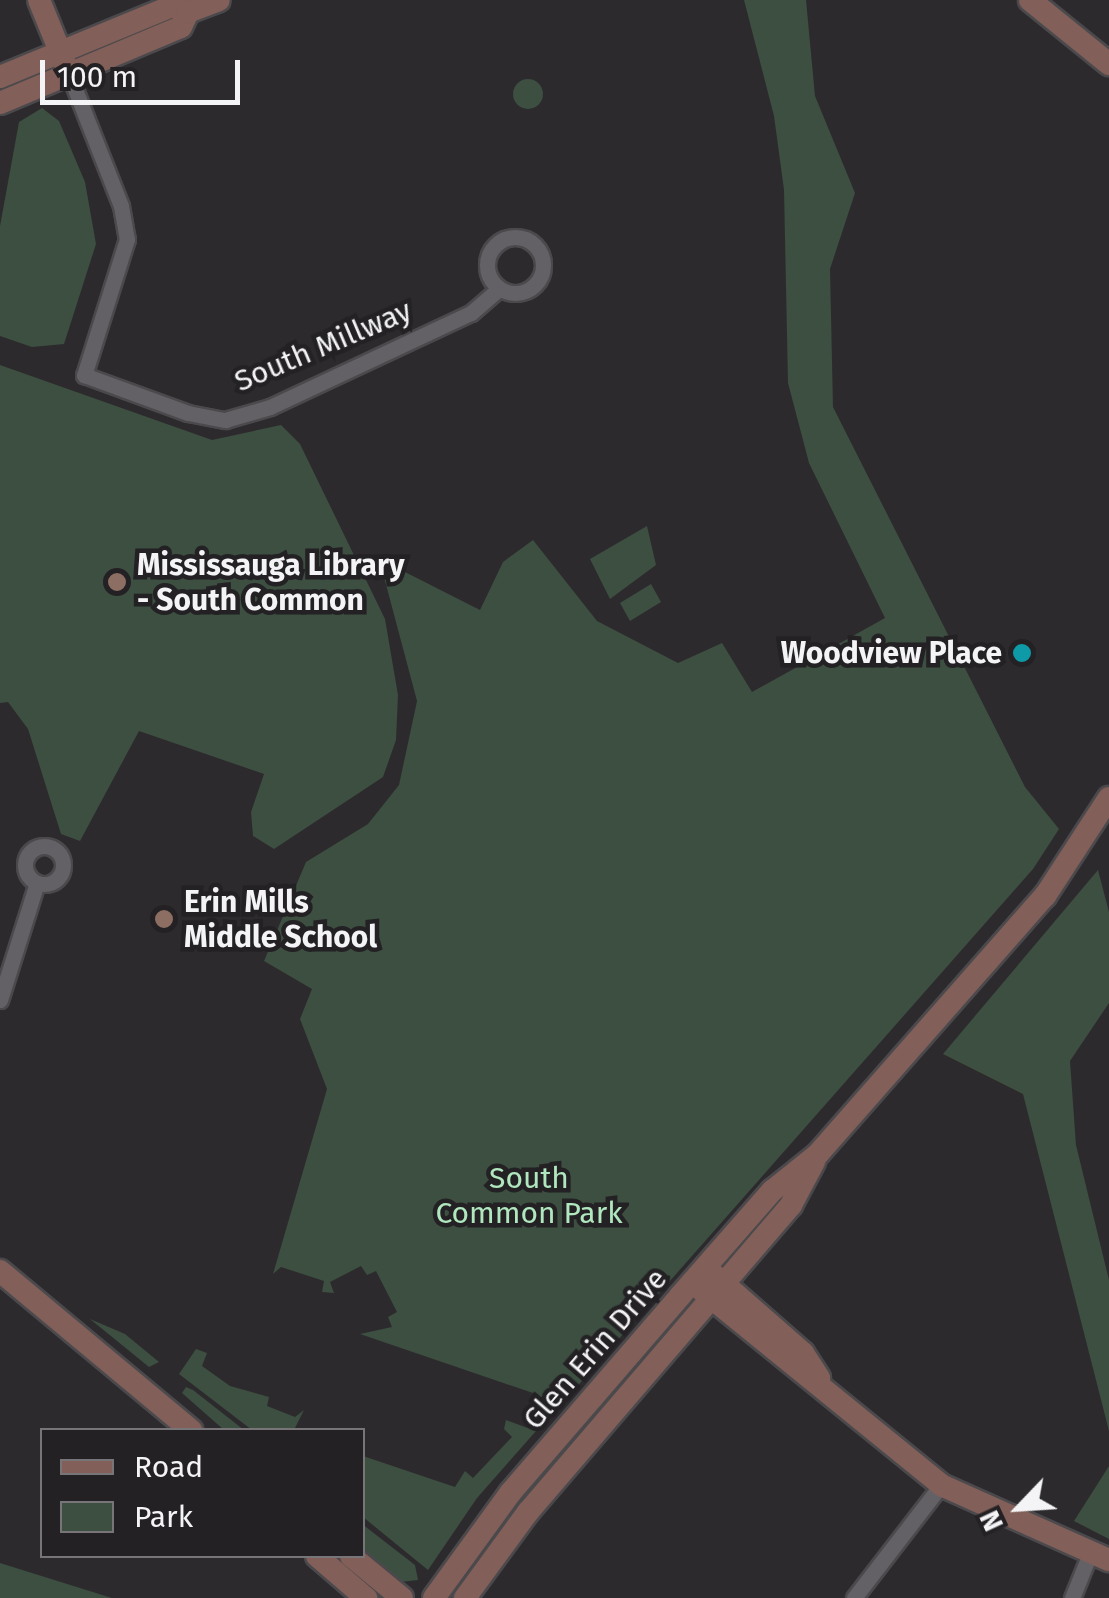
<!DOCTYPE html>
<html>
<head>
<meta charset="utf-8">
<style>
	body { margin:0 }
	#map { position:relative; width:1109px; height:1598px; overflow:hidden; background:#2d2a2e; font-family:"Fira Sans",sans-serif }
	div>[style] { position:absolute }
	.green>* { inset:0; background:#3c4f41 }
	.round { border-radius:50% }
	.roads { filter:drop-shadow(2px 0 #4b494c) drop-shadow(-2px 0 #4b494c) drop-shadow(0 2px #4b494c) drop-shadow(0 -2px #4b494c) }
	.street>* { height:15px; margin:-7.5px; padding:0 7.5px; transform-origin:7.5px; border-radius:7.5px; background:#646166 }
	.street>.ring { margin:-7.5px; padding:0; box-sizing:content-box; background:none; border:15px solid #646166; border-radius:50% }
	.secondary>* { height:22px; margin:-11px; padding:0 11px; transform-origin:11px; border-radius:11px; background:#825f58 }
	.dots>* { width:28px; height:28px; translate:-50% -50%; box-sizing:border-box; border:5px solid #232124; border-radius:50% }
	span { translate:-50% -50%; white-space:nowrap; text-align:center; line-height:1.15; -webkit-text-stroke:9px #232124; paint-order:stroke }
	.street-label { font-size:30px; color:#f4f3f5 }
	.poi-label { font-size:30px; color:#f4f3f5; font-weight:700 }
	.left { translate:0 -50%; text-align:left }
	.right { translate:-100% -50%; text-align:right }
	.park-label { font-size:30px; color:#b0e7be }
	.legend { position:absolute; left:40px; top:1428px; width:325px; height:130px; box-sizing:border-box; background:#232124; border:2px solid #777578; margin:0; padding:12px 18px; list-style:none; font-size:30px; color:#f4f3f5 }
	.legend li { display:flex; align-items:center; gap:20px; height:50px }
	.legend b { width:50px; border:2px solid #777578 }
	.north { position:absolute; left:969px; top:1458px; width:100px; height:100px; -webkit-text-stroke:8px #232124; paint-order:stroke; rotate:245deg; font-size:28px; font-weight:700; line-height:40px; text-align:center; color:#f4f3f5 }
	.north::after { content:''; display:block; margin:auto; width:35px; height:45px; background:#f4f3f5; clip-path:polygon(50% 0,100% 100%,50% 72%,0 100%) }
	.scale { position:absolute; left:40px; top:60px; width:200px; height:45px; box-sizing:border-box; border:5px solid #f4f3f5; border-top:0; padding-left:12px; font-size:30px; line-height:35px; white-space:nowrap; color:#f4f3f5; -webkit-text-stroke:8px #232124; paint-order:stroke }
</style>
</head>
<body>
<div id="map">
	<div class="green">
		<div style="clip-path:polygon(744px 0,806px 0,815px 96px,855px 193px,830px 269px,833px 407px,1025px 787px,1059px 829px,1033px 869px,558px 1408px,536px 1394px,360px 1334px,392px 1327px,388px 1317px,397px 1312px,376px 1271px,367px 1275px,361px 1266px,330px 1282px,334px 1293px,322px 1292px,324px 1281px,281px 1267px,273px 1274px,327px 1089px,300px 1019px,312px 989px,264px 961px,306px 862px,368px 824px,399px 785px,417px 701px,384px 577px,401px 570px,480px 610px,503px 562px,533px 540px,597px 621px,678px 663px,722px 643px,752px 692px,885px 618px,809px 463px,788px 383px,784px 190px,774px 116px)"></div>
		<div class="round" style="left:513px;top:79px;width:30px;height:30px"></div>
		<div style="clip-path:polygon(42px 108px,59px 121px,85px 182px,96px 244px,64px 344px,32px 347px,0 336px,0 226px,19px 122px)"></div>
		<div style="clip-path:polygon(0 365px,212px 440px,281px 425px,300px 444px,385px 619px,398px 695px,396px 740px,383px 777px,274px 849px,253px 836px,251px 812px,264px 774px,139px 731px,80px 841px,61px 834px,28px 729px,8px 702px,0 703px)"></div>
		<div style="clip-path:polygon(647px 526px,656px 565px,610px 599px,590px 559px)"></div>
		<div style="clip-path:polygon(651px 584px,661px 602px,630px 621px,620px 603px)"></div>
		<div style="clip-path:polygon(1098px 870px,1109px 912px,1109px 1003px,1070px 1061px,1076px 1145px,1109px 1280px,1109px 1431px,1023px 1094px,943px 1054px)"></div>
		<div style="clip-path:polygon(90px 1319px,125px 1334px,159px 1362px,149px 1367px)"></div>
		<div style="clip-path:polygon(196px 1349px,207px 1353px,202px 1366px,230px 1386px,269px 1397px,267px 1406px,295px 1417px,304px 1410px,294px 1430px,252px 1430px,179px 1374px)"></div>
		<div style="clip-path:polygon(186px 1387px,193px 1390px,244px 1430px,224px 1430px,182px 1393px)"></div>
		<div style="clip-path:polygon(506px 1420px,536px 1431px,477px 1498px,428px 1570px,363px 1517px,363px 1456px,455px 1487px,465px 1471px,473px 1478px,512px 1437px,504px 1429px)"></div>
		<div style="clip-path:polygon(1109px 1466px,1109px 1539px,1074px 1521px)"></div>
		<div style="clip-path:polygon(362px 1524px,415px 1565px,418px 1580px,400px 1582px,363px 1552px)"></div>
		<div style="clip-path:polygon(0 1563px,112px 1598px,0 1598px)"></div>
	</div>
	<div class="roads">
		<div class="street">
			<div style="left:69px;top:74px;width:142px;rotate:68.5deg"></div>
			<div style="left:121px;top:206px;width:34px;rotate:80deg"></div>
			<div style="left:127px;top:239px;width:143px;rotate:107.5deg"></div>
			<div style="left:84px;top:375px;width:111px;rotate:20.1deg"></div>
			<div style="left:188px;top:413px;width:38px;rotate:11deg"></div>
			<div style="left:225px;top:420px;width:47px;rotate:-16.1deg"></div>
			<div style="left:270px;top:407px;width:222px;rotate:-25.1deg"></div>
			<div style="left:471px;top:313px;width:37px;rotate:-41deg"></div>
			<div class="ring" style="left:487px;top:237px;width:41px;height:41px"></div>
			<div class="ring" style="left:25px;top:846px;width:23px;height:23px"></div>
			<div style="left:0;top:1000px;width:123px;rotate:-72.5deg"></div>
			<div style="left:854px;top:1598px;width:143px;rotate:-52.4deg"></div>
			<div style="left:1072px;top:1598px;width:51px;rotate:-68deg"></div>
		</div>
		<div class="secondary">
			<div style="left:39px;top:0;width:71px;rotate:67.8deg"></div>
			<div style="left:1030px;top:0;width:102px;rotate:39deg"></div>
			<div style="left:0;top:77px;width:186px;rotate:-22.4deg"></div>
			<div style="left:172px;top:6px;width:17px;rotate:21deg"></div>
			<div style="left:0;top:103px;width:196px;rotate:-22.8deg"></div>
			<div style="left:181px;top:27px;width:17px;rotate:-65deg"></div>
			<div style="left:188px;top:12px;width:33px;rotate:-21deg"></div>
			<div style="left:0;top:1271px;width:249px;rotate:39.8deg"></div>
			<div style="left:714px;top:1275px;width:118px;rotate:41.2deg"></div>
			<div style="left:803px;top:1353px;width:30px;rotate:57deg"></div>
			<div style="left:699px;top:1288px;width:312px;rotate:39.1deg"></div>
			<div style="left:941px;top:1485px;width:184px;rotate:24.1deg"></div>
			<div style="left:317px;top:1556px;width:65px;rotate:40.6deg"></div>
			<div style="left:351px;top:1556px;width:66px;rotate:39.5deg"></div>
			<div style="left:434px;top:1598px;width:131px;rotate:-54deg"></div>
			<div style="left:511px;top:1492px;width:259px;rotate:-49.2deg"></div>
			<div style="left:680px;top:1296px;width:140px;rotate:-48.8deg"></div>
			<div style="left:772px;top:1191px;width:59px;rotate:-38.8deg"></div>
			<div style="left:818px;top:1154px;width:344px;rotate:-48.7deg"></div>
			<div style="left:1045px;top:896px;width:117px;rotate:-56.9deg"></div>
			<div style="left:465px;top:1598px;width:107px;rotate:-53.8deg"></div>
			<div style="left:528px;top:1512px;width:404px;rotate:-49.4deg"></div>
			<div style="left:791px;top:1205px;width:49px;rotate:-61.9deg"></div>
		</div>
	</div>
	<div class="dots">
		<div style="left:117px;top:582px;background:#8d6e63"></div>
		<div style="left:1022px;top:653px;background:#0f9aa8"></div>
		<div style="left:164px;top:919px;background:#8d6e63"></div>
	</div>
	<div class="street-label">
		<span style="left:323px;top:346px;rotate:-23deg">South Millway</span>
		<span style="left:595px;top:1349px;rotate:-49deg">Glen Erin Drive</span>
	</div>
	<div class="poi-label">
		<span class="left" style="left:137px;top:582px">Mississauga Library<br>- South Common</span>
		<span class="right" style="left:1002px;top:653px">Woodview Place</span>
		<span class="left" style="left:184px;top:919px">Erin Mills<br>Middle School</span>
	</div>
	<div class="park-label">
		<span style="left:529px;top:1195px">South<br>Common Park</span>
	</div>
	<ul class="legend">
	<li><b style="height:12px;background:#825f58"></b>Road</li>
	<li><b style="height:28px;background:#3c4f41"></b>Park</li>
	</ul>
	<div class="north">N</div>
	<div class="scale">100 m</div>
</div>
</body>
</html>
